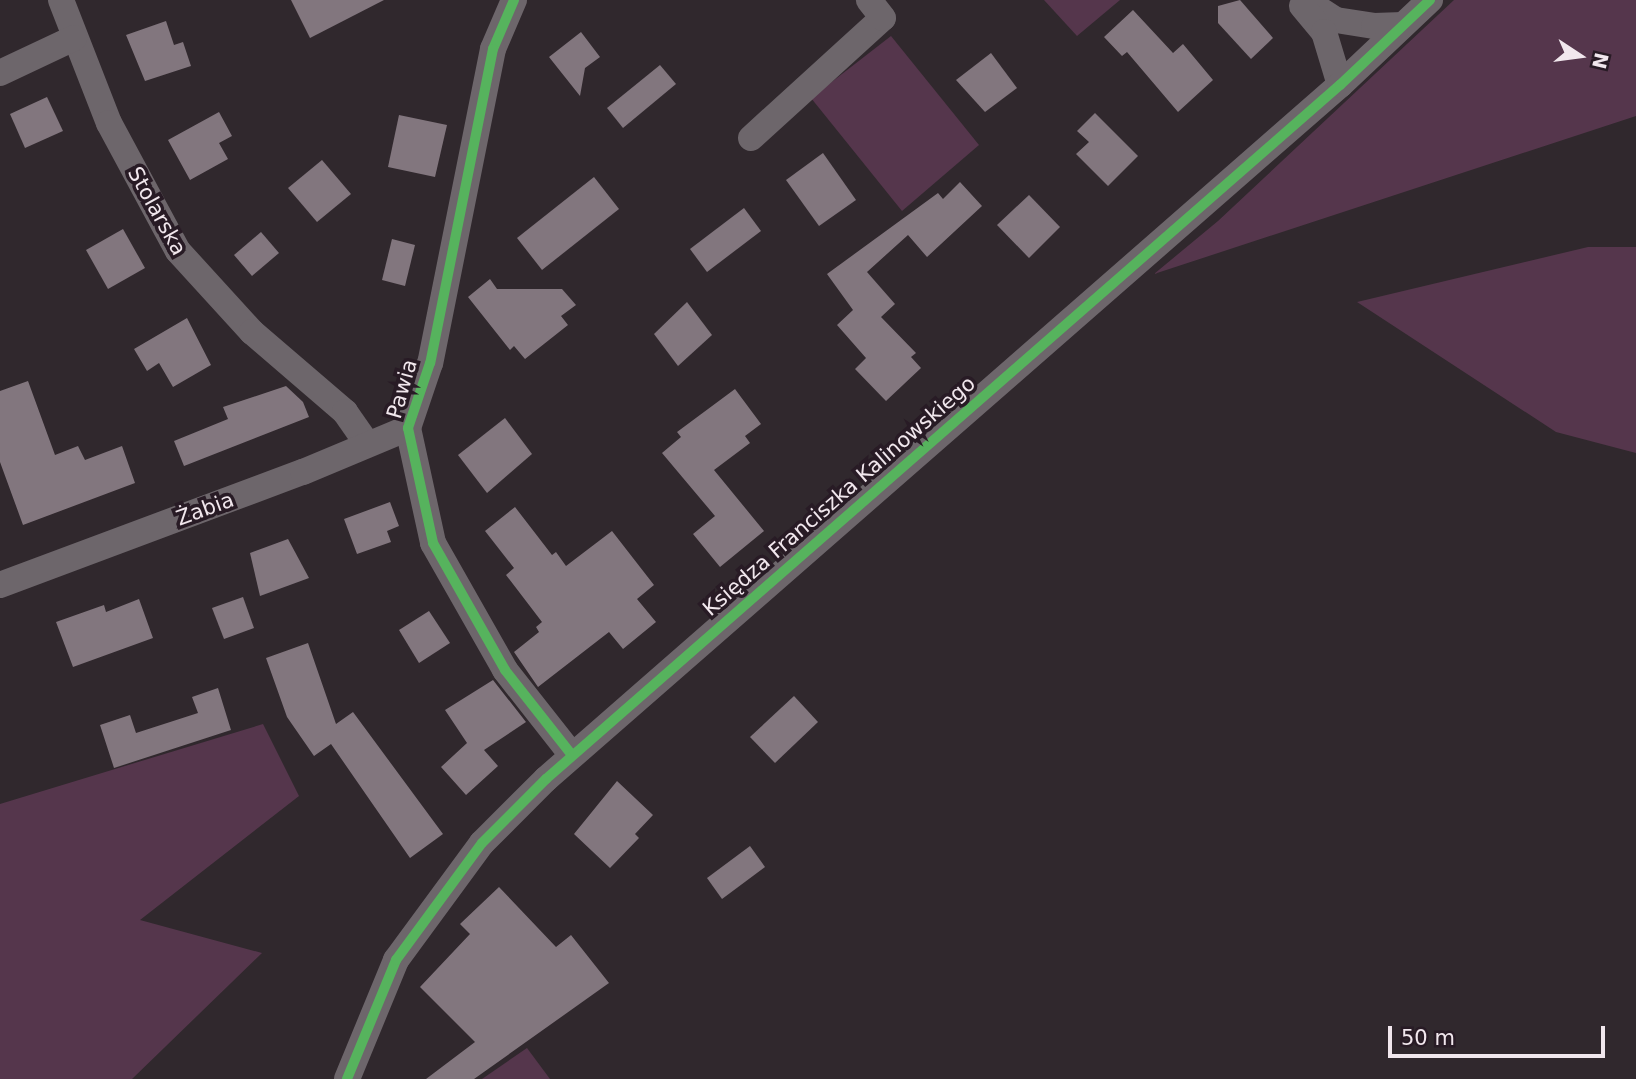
<!DOCTYPE html>
<html>
<head>
<meta charset="utf-8">
<style>
	body { margin:0 }
	#map { position:relative; width:1636px; height:1079px; overflow:hidden; background:#30282d; font-family:"DejaVu Sans",sans-serif }
	div>[style] { position:absolute }
	.green>* { inset:0; background:#55364c }
	.building>* { inset:0; background:#82767e }
	.street>* { height:26px; margin:-13px; padding:0 13px; transform-origin:13px; border-radius:13px; background:#6d666b }
	.cycleway>* { height:10px; margin:-5px; padding:0 5px; transform-origin:5px; border-radius:5px; background:#56b35d }
	span { translate:-50% -50%; white-space:nowrap; text-align:center; line-height:1.15; -webkit-text-stroke:7px #281b25; paint-order:stroke }
	.street-label { font-size:21px; color:#f1e7ed }
	.north { position:absolute; left:1545px; top:21px; width:70px; height:70px; -webkit-text-stroke:5px #281b25; paint-order:stroke; rotate:103deg; font-size:19px; font-weight:700; line-height:28px; text-align:center; color:#f1e7ed }
	.north::after { content:''; display:block; margin:auto; width:24px; height:32px; background:#f1e7ed; clip-path:polygon(50% 0,100% 100%,50% 72%,0 100%) }
	.scale { position:absolute; left:1388px; top:1026px; width:217px; height:32px; box-sizing:border-box; border:4px solid #f1e7ed; border-top:0; padding-left:9px; font-size:21px; line-height:24px; white-space:nowrap; color:#f1e7ed; -webkit-text-stroke:5px #281b25; paint-order:stroke }
</style>
</head>
<body>
<div id="map">
	<div class="green">
		<div style="clip-path:polygon(1044px 0,1120px 0,1077px 36px)"></div>
		<div style="clip-path:polygon(1454px 0,1636px 0,1636px 116px,1154px 274px,1218px 221px)"></div>
		<div style="clip-path:polygon(891px 36px,979px 145px,902px 211px,811px 98px)"></div>
		<div style="clip-path:polygon(1588px 247px,1636px 247px,1636px 453px,1556px 432px,1357px 302px)"></div>
		<div style="clip-path:polygon(263px 724px,299px 796px,140px 920px,262px 953px,132px 1079px,0 1079px,0 804px)"></div>
		<div style="clip-path:polygon(527px 1048px,550px 1079px,482px 1079px)"></div>
	</div>
	<div class="building">
		<div style="clip-path:polygon(291px 0,384px 0,310px 38px)"></div>
		<div style="clip-path:polygon(1240px 0,1273px 38px,1251px 59px,1218px 23px,1218px 6px)"></div>
		<div style="clip-path:polygon(1133px 10px,1173px 53px,1183px 44px,1213px 80px,1178px 112px,1127px 52px,1122px 56px,1104px 37px)"></div>
		<div style="clip-path:polygon(166px 21px,174px 45px,183px 42px,191px 66px,145px 81px,126px 35px)"></div>
		<div style="clip-path:polygon(581px 32px,600px 57px,585px 68px,580px 96px,549px 57px)"></div>
		<div style="clip-path:polygon(991px 53px,1017px 88px,985px 112px,956px 80px)"></div>
		<div style="clip-path:polygon(660px 65px,676px 84px,623px 128px,607px 108px)"></div>
		<div style="clip-path:polygon(47px 97px,63px 131px,25px 148px,10px 114px)"></div>
		<div style="clip-path:polygon(219px 112px,232px 136px,219px 143px,228px 159px,190px 180px,168px 140px)"></div>
		<div style="clip-path:polygon(1095px 113px,1138px 156px,1108px 186px,1076px 154px,1089px 142px,1077px 131px)"></div>
		<div style="clip-path:polygon(399px 115px,447px 125px,435px 177px,388px 167px)"></div>
		<div style="clip-path:polygon(823px 153px,856px 200px,819px 226px,786px 180px)"></div>
		<div style="clip-path:polygon(322px 160px,351px 194px,317px 222px,288px 188px)"></div>
		<div style="clip-path:polygon(594px 177px,619px 209px,542px 270px,517px 238px)"></div>
		<div style="clip-path:polygon(960px 182px,982px 206px,927px 257px,908px 235px,867px 272px,895px 304px,881px 317px,916px 353px,911px 357px,921px 368px,886px 401px,855px 369px,866px 358px,837px 325px,853px 310px,827px 274px,938px 193px,943px 199px)"></div>
		<div style="clip-path:polygon(1029px 195px,1060px 227px,1029px 258px,997px 225px)"></div>
		<div style="clip-path:polygon(744px 208px,761px 231px,707px 272px,690px 249px)"></div>
		<div style="clip-path:polygon(123px 229px,145px 268px,108px 289px,86px 250px)"></div>
		<div style="clip-path:polygon(261px 232px,279px 253px,252px 276px,234px 255px)"></div>
		<div style="clip-path:polygon(392px 239px,415px 245px,405px 286px,382px 280px)"></div>
		<div style="clip-path:polygon(490px 279px,497px 289px,562px 289px,576px 305px,561px 316px,568px 325px,525px 359px,514px 346px,510px 350px,468px 297px)"></div>
		<div style="clip-path:polygon(687px 302px,712px 335px,678px 366px,654px 334px)"></div>
		<div style="clip-path:polygon(187px 318px,211px 365px,173px 387px,159px 363px,147px 371px,134px 349px)"></div>
		<div style="clip-path:polygon(28px 381px,55px 455px,78px 446px,85px 460px,122px 446px,135px 483px,23px 525px,0 462px,0 391px)"></div>
		<div style="clip-path:polygon(286px 386px,303px 402px,309px 417px,184px 466px,174px 441px,228px 419px,223px 407px)"></div>
		<div style="clip-path:polygon(735px 389px,761px 424px,745px 436px,750px 443px,714px 470px,764px 531px,720px 567px,693px 534px,715px 516px,662px 453px,681px 437px,677px 432px)"></div>
		<div style="clip-path:polygon(505px 418px,532px 454px,487px 493px,458px 455px)"></div>
		<div style="clip-path:polygon(390px 502px,399px 526px,387px 531px,391px 542px,357px 554px,344px 519px)"></div>
		<div style="clip-path:polygon(515px 507px,552px 555px,556px 552px,566px 566px,612px 531px,654px 585px,637px 599px,656px 622px,623px 649px,609px 632px,538px 687px,514px 652px,539px 632px,536px 627px,542px 622px,506px 575px,514px 568px,485px 531px)"></div>
		<div style="clip-path:polygon(288px 539px,309px 578px,260px 596px,250px 553px)"></div>
		<div style="clip-path:polygon(243px 597px,254px 628px,224px 639px,212px 608px)"></div>
		<div style="clip-path:polygon(139px 599px,153px 638px,73px 667px,56px 622px,104px 605px,106px 612px)"></div>
		<div style="clip-path:polygon(429px 611px,450px 643px,419px 663px,399px 630px)"></div>
		<div style="clip-path:polygon(308px 643px,336px 724px,353px 712px,443px 834px,410px 858px,331px 744px,314px 756px,287px 717px,266px 658px)"></div>
		<div style="clip-path:polygon(493px 680px,526px 722px,484px 750px,498px 766px,466px 795px,441px 767px,467px 743px,445px 710px)"></div>
		<div style="clip-path:polygon(218px 688px,231px 730px,114px 768px,100px 725px,130px 715px,136px 733px,198px 713px,192px 697px)"></div>
		<div style="clip-path:polygon(794px 696px,818px 722px,775px 763px,750px 737px)"></div>
		<div style="clip-path:polygon(617px 781px,653px 815px,635px 834px,639px 838px,610px 868px,574px 834px)"></div>
		<div style="clip-path:polygon(750px 846px,765px 867px,722px 899px,707px 878px)"></div>
		<div style="clip-path:polygon(499px 887px,556px 947px,571px 935px,609px 983px,474px 1079px,426px 1079px,475px 1042px,420px 987px,470px 934px,460px 924px)"></div>
	</div>
	<div class="street">
		<div style="left:61px;top:0;width:132px;rotate:68.7deg"></div>
		<div style="left:109px;top:123px;width:145px;rotate:61.7deg"></div>
		<div style="left:178px;top:251px;width:110px;rotate:47.6deg"></div>
		<div style="left:252px;top:332px;width:123px;rotate:40.7deg"></div>
		<div style="left:345px;top:412px;width:39px;rotate:55deg"></div>
		<div style="left:514px;top:0;width:53px;rotate:113.2deg"></div>
		<div style="left:493px;top:49px;width:320px;rotate:101.3deg"></div>
		<div style="left:430px;top:363px;width:69px;rotate:108.7deg"></div>
		<div style="left:408px;top:428px;width:118px;rotate:77.7deg"></div>
		<div style="left:433px;top:543px;width:146px;rotate:60.4deg"></div>
		<div style="left:505px;top:670px;width:108px;rotate:51.8deg"></div>
		<div style="left:1305px;top:0;width:37px;rotate:33deg"></div>
		<div style="left:1336px;top:20px;width:38px;rotate:9deg"></div>
		<div style="left:1374px;top:26px;width:29px;rotate:-2deg"></div>
		<div style="left:1302px;top:6px;width:34px;rotate:50deg"></div>
		<div style="left:1324px;top:32px;width:55px;rotate:73.2deg"></div>
		<div style="left:0;top:73px;width:82px;rotate:-25.3deg"></div>
		<div style="left:751px;top:138px;width:178px;rotate:-42.3deg"></div>
		<div style="left:883px;top:18px;width:23px;rotate:-128deg"></div>
		<div style="left:0;top:585px;width:323px;rotate:-20.5deg"></div>
		<div style="left:303px;top:472px;width:114px;rotate:-22.7deg"></div>
		<div style="left:347px;top:1079px;width:129px;rotate:-67.6deg"></div>
		<div style="left:396px;top:960px;width:145px;rotate:-53.7deg"></div>
		<div style="left:482px;top:843px;width:91px;rotate:-45deg"></div>
		<div style="left:546px;top:779px;width:1055px;rotate:-41.16deg"></div>
		<div style="left:1340px;top:85px;width:124px;rotate:-43.4deg"></div>
	</div>
	<div class="cycleway">
		<div style="left:514px;top:0;width:53px;rotate:113.2deg"></div>
		<div style="left:493px;top:49px;width:320px;rotate:101.3deg"></div>
		<div style="left:430px;top:363px;width:69px;rotate:108.7deg"></div>
		<div style="left:408px;top:428px;width:118px;rotate:77.7deg"></div>
		<div style="left:433px;top:543px;width:146px;rotate:60.4deg"></div>
		<div style="left:505px;top:670px;width:108px;rotate:51.8deg"></div>
		<div style="left:347px;top:1079px;width:129px;rotate:-67.6deg"></div>
		<div style="left:396px;top:960px;width:145px;rotate:-53.7deg"></div>
		<div style="left:482px;top:843px;width:91px;rotate:-45deg"></div>
		<div style="left:546px;top:779px;width:1055px;rotate:-41.16deg"></div>
		<div style="left:1340px;top:85px;width:124px;rotate:-43.4deg"></div>
	</div>
	<div class="street-label">
		<span style="left:157px;top:211px;rotate:61deg">Stolarska</span>
		<span style="left:402px;top:389px;rotate:-74deg">Pawia</span>
		<span style="left:839px;top:496px;rotate:-41deg">Księdza Franciszka Kalinowskiego</span>
		<span style="left:205px;top:509px;rotate:-20deg">Żabia</span>
	</div>
	<div class="north">N</div>
	<div class="scale">50 m</div>
</div>
</body>
</html>
